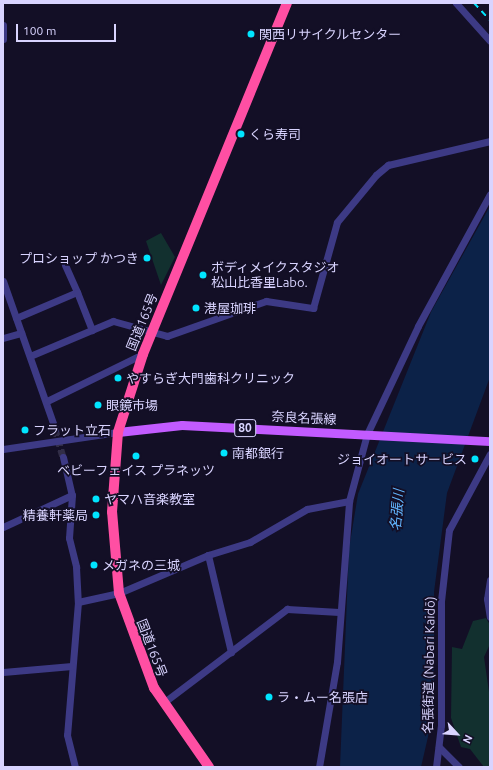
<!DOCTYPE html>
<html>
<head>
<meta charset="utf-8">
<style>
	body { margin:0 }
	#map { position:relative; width:493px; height:770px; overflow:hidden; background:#130f26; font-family:Ubuntu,"Noto Sans JP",sans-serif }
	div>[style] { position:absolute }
	.green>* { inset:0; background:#12302f }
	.water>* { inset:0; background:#0c2248 }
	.minor-tunnel>* { height:7px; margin-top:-3.5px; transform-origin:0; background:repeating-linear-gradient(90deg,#312d47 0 7px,transparent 0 10.5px) }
	.minor>* { height:7px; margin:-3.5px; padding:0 3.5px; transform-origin:3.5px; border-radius:3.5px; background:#3d3a85 }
	.major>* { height:9px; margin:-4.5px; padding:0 4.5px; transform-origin:4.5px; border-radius:4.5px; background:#c25bff }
	.highway>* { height:10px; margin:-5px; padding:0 5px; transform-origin:5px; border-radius:5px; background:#ff4fa3 }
	.rail>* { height:2px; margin-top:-1px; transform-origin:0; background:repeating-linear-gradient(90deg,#00e5ff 0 6px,transparent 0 11px) }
	.dots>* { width:11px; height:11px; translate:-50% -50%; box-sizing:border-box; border:2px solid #130f26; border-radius:50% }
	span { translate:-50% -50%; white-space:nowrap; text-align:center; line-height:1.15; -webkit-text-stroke:3.5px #130f26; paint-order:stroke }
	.shield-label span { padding:1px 3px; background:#130f26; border:1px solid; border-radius:3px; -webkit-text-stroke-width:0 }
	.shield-label { font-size:12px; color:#d9d4ff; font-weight:700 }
	.poi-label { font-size:13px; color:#d9d4ff }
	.left { translate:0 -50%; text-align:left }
	.right { translate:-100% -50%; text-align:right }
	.street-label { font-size:13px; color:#d9d4ff }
	.water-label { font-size:14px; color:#62b6ff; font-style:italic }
	.frame { position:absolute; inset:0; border:4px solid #d9d4ff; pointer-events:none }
	.north { position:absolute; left:437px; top:714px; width:40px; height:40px; -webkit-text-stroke:3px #130f26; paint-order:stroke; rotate:116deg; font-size:11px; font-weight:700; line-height:16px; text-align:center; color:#d9d4ff }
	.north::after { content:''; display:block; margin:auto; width:14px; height:18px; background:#d9d4ff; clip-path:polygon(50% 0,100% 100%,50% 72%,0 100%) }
	.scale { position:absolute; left:16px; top:24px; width:100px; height:18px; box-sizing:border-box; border:2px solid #d9d4ff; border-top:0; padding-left:5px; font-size:12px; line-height:14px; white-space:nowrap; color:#d9d4ff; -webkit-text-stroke:3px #130f26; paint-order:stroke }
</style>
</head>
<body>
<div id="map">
	<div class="green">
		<div style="clip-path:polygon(161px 233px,175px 257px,161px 285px,146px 241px)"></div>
		<div style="clip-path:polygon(486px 618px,490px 625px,490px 644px,484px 657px,490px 699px,490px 767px,484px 767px,470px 749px,461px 747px,451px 718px,452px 647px,462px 649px,473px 621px)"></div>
	</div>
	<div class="water">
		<div style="clip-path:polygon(490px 206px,490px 377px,447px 493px,434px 592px,434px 711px,421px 767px,340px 767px,349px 549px,358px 494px,431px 312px)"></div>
	</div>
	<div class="minor-tunnel">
		<div style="left:55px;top:429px;width:29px;rotate:74deg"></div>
	</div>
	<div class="minor">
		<div style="left:456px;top:3px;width:51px;rotate:48.2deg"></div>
		<div style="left:3px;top:25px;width:14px;rotate:90deg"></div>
		<div style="left:65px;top:265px;width:30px;rotate:66deg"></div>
		<div style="left:3px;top:281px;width:157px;rotate:70.6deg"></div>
		<div style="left:16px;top:318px;width:66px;rotate:-23.1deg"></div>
		<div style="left:77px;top:292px;width:41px;rotate:68.5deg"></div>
		<div style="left:3px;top:338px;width:19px;rotate:-16deg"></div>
		<div style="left:30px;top:356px;width:90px;rotate:-22.9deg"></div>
		<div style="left:113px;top:321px;width:56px;rotate:15.5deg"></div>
		<div style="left:167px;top:336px;width:105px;rotate:-19.5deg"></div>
		<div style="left:266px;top:301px;width:48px;rotate:8.5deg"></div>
		<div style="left:313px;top:308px;width:89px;rotate:-74.4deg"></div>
		<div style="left:337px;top:222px;width:61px;rotate:-50.3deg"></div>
		<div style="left:376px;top:175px;width:16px;rotate:-40deg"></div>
		<div style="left:388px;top:165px;width:105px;rotate:-13.2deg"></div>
		<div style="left:47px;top:401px;width:107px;rotate:-26.1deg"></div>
		<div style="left:3px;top:449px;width:116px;rotate:-8.4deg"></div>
		<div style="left:63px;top:457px;width:39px;rotate:77deg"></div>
		<div style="left:72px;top:495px;width:43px;rotate:94deg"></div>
		<div style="left:69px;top:538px;width:30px;rotate:76deg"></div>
		<div style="left:76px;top:567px;width:35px;rotate:87deg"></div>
		<div style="left:78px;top:602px;width:133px;rotate:94.7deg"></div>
		<div style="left:67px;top:735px;width:33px;rotate:76deg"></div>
		<div style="left:3px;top:527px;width:76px;rotate:-24.9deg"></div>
		<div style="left:208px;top:555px;width:100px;rotate:76.7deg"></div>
		<div style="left:490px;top:580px;width:19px;rotate:99deg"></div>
		<div style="left:487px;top:599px;width:18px;rotate:81deg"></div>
		<div style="left:78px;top:602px;width:42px;rotate:-12.4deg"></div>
		<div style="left:119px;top:593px;width:97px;rotate:-23.1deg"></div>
		<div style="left:208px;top:555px;width:44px;rotate:-17.2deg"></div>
		<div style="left:250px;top:542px;width:66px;rotate:-30.1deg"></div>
		<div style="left:307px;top:509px;width:43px;rotate:-10.8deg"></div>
		<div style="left:3px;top:672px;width:69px;rotate:-5deg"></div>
		<div style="left:163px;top:703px;width:156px;rotate:-37.2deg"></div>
		<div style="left:287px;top:609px;width:52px;rotate:3.3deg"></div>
		<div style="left:439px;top:747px;width:28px;rotate:45deg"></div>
		<div style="left:319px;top:767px;width:107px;rotate:-80.3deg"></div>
		<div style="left:337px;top:662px;width:161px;rotate:-85.7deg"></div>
		<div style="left:349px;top:501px;width:69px;rotate:-75deg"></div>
		<div style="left:367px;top:434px;width:119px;rotate:-64.7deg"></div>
		<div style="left:418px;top:326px;width:150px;rotate:-61.4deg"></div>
		<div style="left:436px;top:767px;width:42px;rotate:-83.2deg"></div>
		<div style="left:441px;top:725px;width:124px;rotate:-90deg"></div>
		<div style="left:441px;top:601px;width:71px;rotate:-83.6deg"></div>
		<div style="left:449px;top:530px;width:86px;rotate:-61.7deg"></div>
	</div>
	<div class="major">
		<div style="left:118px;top:432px;width:64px;rotate:-6.2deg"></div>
		<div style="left:182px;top:425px;width:308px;rotate:3deg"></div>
	</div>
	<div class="highway">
		<div style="left:209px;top:767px;width:96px;rotate:-124.8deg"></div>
		<div style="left:154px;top:688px;width:101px;rotate:-110.2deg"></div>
		<div style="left:119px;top:593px;width:81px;rotate:-94.9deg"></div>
		<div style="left:112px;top:512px;width:80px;rotate:-85.7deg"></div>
		<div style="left:118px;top:432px;width:82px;rotate:-72.2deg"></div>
		<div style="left:143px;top:354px;width:379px;rotate:-67.7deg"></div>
	</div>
	<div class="rail">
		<div style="left:474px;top:3px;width:23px;rotate:47deg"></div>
	</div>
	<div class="dots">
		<div style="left:251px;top:34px;background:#00e5ff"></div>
		<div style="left:241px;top:134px;background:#00e5ff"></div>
		<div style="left:147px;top:258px;background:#00e5ff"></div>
		<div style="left:203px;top:275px;background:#00e5ff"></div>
		<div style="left:196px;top:308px;background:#00e5ff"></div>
		<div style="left:118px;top:378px;background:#00e5ff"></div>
		<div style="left:98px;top:405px;background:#00e5ff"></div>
		<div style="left:25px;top:430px;background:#00e5ff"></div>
		<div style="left:224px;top:453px;background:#00e5ff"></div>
		<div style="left:136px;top:456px;background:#00e5ff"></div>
		<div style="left:475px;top:459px;background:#00e5ff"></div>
		<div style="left:96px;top:499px;background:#00e5ff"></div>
		<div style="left:96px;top:515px;background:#00e5ff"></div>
		<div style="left:94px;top:565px;background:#00e5ff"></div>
		<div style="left:269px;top:697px;background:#00e5ff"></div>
	</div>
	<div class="shield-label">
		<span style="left:245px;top:428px">80</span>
	</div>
	<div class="poi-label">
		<span class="left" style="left:259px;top:34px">関西リサイクルセンター</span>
		<span class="left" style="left:249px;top:134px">くら寿司</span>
		<span class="right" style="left:139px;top:258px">プロショップ かつき</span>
		<span class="left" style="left:211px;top:275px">ボディメイクスタジオ<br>松山比香里Labo.</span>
		<span class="left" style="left:204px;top:308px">港屋珈琲</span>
		<span class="left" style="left:126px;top:378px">やすらぎ大門歯科クリニック</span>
		<span class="left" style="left:106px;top:405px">眼鏡市場</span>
		<span class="left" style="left:33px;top:430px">フラット立石</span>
		<span class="left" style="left:232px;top:453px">南都銀行</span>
		<span class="right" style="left:467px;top:459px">ジョイオートサービス</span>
		<span style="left:136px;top:470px">ベビーフェイス プラネッツ</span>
		<span class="left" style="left:104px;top:499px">ヤマハ音楽教室</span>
		<span class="right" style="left:88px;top:515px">精養軒薬局</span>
		<span class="left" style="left:102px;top:565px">メガネの三城</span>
		<span class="left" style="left:277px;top:697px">ラ・ムー名張店</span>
	</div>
	<div class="street-label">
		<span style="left:142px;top:322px;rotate:-68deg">国道165号</span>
		<span style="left:304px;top:418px;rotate:3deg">奈良名張線</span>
		<span style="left:152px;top:648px;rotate:69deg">国道165号</span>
		<span style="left:429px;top:665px;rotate:-89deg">名張街道 (Nabari Kaidō)</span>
	</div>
	<div class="water-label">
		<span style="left:397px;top:510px;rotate:-85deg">名張川</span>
	</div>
	<div class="frame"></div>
	<div class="north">N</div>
	<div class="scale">100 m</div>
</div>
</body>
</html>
